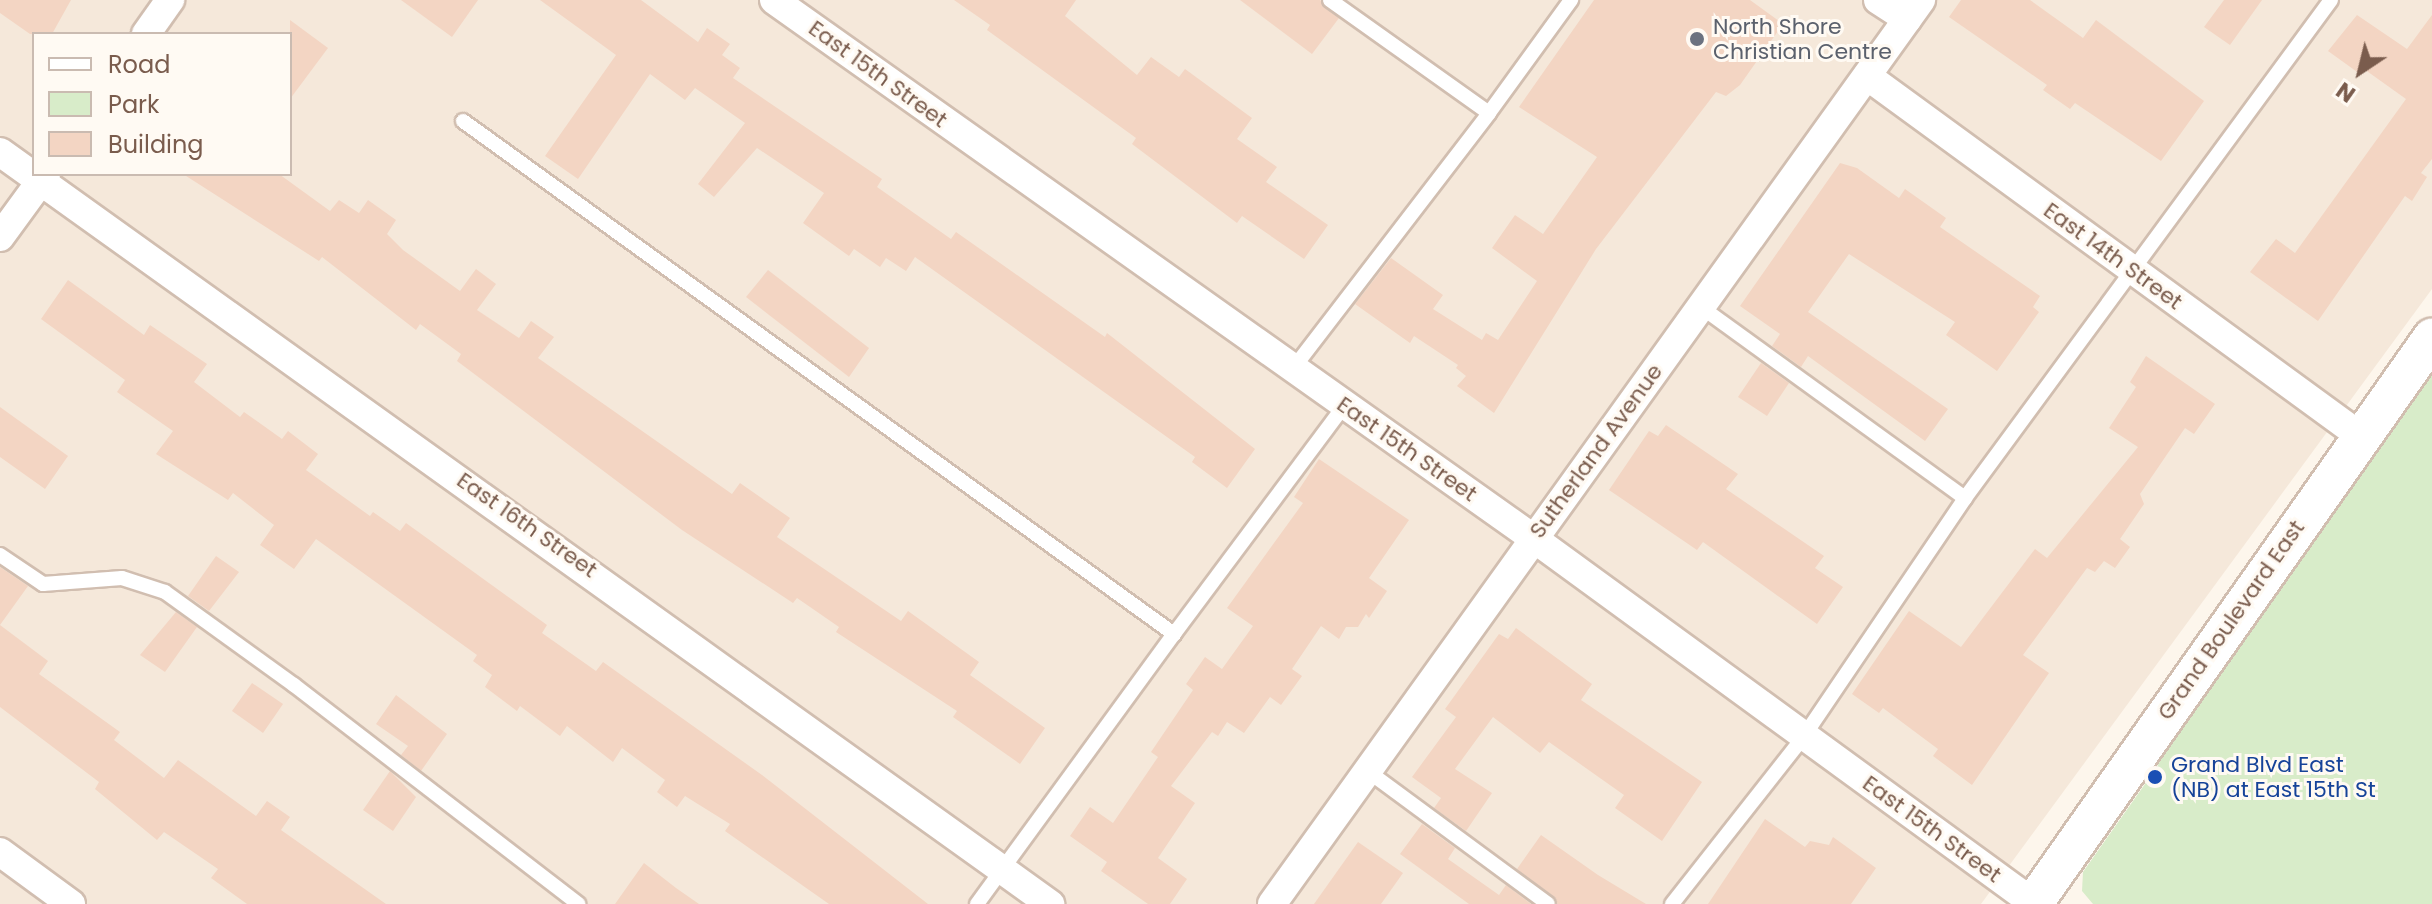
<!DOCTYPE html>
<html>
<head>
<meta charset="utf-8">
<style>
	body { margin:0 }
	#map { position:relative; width:2432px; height:904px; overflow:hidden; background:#fdf6ec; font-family:Poppins,sans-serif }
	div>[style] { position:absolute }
	.residential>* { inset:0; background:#f5e8da }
	.green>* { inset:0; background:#d8ecc9 }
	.building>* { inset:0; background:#f3d5c3 }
	.roads { filter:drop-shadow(2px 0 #d1beb0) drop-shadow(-2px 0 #d1beb0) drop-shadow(0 2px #d1beb0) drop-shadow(0 -2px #d1beb0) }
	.service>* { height:14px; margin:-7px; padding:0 7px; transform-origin:7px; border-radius:7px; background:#fff }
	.minor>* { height:28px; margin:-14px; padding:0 14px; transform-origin:14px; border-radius:14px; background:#fff }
	.secondary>* { height:38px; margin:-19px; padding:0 19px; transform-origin:19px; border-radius:19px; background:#fff }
	.dots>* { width:22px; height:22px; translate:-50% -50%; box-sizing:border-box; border:4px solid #fffaf3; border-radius:50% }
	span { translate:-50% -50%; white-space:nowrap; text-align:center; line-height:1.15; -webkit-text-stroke:6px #fffaf3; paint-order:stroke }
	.worship-label { font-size:22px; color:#5b616d }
	.left { translate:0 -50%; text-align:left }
	.street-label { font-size:22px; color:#7a5c4d }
	.transit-label { font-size:22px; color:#164399 }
	.legend { position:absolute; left:32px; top:32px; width:260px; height:144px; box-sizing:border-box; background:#fffaf3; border:2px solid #cabbb1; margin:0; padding:10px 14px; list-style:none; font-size:24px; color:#7a5c4d }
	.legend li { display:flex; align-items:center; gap:16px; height:40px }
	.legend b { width:40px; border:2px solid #cabbb1 }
	.north { position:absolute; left:2320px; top:32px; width:80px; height:80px; -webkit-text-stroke:6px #fffaf3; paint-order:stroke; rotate:215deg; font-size:22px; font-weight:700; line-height:32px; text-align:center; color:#7a5c4d }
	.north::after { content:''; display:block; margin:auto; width:28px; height:36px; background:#7a5c4d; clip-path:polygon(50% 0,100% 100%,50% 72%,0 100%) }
</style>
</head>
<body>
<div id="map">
	<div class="residential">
		<div style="clip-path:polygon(evenodd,0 0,2432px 0,2432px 289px,1981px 904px,0 904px,0 0,34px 34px,290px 34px,290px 174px,34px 174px,34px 34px)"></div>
	</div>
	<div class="green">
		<div style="clip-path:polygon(2432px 369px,2432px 904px,2093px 904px,2082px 891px,2083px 872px,2157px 767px,2181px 716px)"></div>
	</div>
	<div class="building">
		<div style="clip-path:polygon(0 0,71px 0,52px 34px,30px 34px,0 13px)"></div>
		<div style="clip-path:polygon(401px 0,478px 0,452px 37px)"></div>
		<div style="clip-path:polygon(540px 0,641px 0,698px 42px,707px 28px,730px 44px,722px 55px,740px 68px,733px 78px,882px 179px,877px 187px,951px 239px,956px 232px,1105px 337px,1107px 333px,1255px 449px,1227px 488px,1192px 462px,1195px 457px,915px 257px,906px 271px,886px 258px,880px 267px,854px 249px,849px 256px,803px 223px,824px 193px,757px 148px,714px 197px,698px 184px,745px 123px,695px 88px,685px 100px,650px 74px,578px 179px,545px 156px,616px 55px)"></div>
		<div style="clip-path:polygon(954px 0,1076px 0,1065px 16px,1137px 75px,1151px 57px,1179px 77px,1185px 69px,1252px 118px,1237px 139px,1277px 167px,1266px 182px,1328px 225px,1304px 259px,1242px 216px,1237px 223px,1132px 144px,1136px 138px,987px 30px,990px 25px)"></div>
		<div style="clip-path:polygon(1240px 0,1320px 0,1339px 18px,1312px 54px)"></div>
		<div style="clip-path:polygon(1594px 0,1750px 0,1783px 24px,1740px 85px,1726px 96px,1716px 92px,1596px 249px,1494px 413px,1457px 386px,1466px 376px,1456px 368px,1458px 365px,1414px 336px,1410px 343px,1355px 304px,1391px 258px,1443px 295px,1433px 309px,1482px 340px,1486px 333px,1498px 340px,1537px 281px,1492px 248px,1515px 215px,1543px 234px,1597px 157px,1519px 107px)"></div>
		<div style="clip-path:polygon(1961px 0,2030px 0,2083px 38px,2096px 20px,2204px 101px,2161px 161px,2075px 103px,2070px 109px,2043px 90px,2047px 85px,1949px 17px)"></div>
		<div style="clip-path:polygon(2224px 0,2262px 0,2230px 45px,2204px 27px)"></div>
		<div style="clip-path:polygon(2357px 15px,2407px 49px,2432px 15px,2432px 159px,2421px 173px,2427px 177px,2412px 201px,2405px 196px,2318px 321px,2250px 272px,2276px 239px,2295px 253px,2406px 99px,2364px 69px,2360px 74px,2328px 51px)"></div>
		<div style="clip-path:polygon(290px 20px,328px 48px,290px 99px)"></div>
		<div style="clip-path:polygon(1840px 163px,1857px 168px,1899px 198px,1905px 189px,1946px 218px,1940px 227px,2040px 296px,2033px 307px,2039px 312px,1997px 371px,1946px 335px,1955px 322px,1849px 254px,1808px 312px,1948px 409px,1925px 441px,1808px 356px,1801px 367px,1772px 346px,1780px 334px,1740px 306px)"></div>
		<div style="clip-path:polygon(183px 174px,279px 174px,330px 211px,339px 200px,359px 213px,368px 200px,396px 220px,387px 234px,403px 250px,460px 291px,476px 269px,496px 284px,477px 310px,519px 338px,531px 321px,554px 337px,538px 358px,732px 494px,740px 483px,790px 518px,777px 537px,901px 621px,908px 611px,979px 662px,970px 675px,1045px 728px,1020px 764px,953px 717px,957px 711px,836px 632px,839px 627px,797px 598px,793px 603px,682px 530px,457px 361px,461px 354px,420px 324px,416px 330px,322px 257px,319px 261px)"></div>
		<div style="clip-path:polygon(768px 270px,869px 348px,849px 377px,746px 297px)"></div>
		<div style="clip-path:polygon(68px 280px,144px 335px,150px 325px,207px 364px,194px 382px,240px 417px,244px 412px,282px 439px,288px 431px,318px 454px,306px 470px,370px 516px,373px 512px,400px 531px,406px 523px,547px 625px,542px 633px,596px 671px,603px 662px,762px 775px,928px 904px,829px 904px,725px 831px,730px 824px,685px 796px,677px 807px,657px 792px,665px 780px,622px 748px,613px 762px,567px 726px,560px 736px,520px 706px,517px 711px,485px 687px,492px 675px,473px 661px,477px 655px,316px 539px,294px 569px,260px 545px,274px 525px,233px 493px,228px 500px,156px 454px,173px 431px,117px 392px,125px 380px,41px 319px)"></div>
		<div style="clip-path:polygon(2146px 356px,2215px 404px,2194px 434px,2185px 428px,2140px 494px,2144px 504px,2120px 539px,2130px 547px,2115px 568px,2104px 561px,2095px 572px,2087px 568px,2023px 655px,2049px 673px,1972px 785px,1933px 756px,1938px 749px,1883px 708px,1879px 713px,1852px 694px,1909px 611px,1961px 647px,2035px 549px,2047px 558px,2138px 447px,2109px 428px,2136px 387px,2130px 382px)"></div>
		<div style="clip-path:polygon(1761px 363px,1789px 383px,1767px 416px,1738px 397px)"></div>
		<div style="clip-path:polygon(0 407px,68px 456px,45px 489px,0 457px)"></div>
		<div style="clip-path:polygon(1666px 425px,1738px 474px,1726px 489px,1824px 556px,1815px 568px,1843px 587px,1817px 624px,1703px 542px,1697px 550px,1609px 490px,1649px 431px,1658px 436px)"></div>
		<div style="clip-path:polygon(1319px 459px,1409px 520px,1369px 578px,1387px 591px,1369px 618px,1366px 614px,1358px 627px,1346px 627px,1339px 639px,1321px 626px,1292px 669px,1302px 676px,1281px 705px,1270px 697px,1244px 733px,1227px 722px,1218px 736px,1212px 732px,1171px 786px,1195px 803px,1158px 858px,1187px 879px,1170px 904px,1148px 904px,1101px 871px,1107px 862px,1070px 836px,1090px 807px,1113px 823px,1158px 757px,1151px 752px,1193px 690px,1186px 684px,1205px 657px,1222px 669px,1253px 626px,1227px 608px,1303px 503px,1294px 497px)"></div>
		<div style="clip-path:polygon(216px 556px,239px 572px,209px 611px,188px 596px)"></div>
		<div style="clip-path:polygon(0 567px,28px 586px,0 625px)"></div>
		<div style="clip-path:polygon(176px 612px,197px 627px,165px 672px,140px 655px)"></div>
		<div style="clip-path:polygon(0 625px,48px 661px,39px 674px,120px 732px,114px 740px,164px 778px,178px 760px,256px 816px,267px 801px,290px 817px,281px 830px,386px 904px,247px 904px,211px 878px,218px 869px,164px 832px,157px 840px,95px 789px,99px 782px,0 707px)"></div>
		<div style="clip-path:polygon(1516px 628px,1592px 684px,1581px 700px,1702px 782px,1662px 841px,1615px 808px,1624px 795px,1549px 742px,1540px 753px,1493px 717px,1455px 769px,1492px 793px,1466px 831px,1434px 808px,1441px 798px,1412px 777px,1456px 717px,1445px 709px,1499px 634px,1508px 639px)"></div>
		<div style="clip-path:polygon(252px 683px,283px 704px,263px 733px,232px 711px)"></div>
		<div style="clip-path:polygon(396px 695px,447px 734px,421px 771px,401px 755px,408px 746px,376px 724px)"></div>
		<div style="clip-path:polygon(390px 771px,416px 797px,393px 831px,363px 810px)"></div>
		<div style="clip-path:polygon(1765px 819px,1805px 847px,1810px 841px,1829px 845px,1833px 837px,1876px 868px,1851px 904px,1708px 904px)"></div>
		<div style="clip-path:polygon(1422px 824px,1455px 848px,1448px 859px,1499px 895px,1506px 885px,1531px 904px,1469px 904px,1400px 854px)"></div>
		<div style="clip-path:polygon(1541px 835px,1598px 875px,1646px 904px,1558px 904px,1517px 869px)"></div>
		<div style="clip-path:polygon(1358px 842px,1403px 873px,1381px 904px,1314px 904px)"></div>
		<div style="clip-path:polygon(644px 863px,676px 888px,699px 904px,615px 904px)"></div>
	</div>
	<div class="roads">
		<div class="service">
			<div style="left:1330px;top:0;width:195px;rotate:35.4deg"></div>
			<div style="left:1489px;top:113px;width:140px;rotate:-54deg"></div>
			<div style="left:463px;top:121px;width:877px;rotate:35.81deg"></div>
			<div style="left:1174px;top:634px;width:286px;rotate:-53.3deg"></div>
			<div style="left:1701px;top:307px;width:326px;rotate:35.9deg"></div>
			<div style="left:1292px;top:370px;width:324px;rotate:-52.5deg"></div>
			<div style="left:0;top:555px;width:52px;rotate:34deg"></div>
			<div style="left:43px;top:584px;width:79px;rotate:-4.3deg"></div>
			<div style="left:122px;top:578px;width:45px;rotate:18deg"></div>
			<div style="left:165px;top:592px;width:159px;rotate:35.8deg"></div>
			<div style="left:294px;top:685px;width:359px;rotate:37.6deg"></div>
			<div style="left:1365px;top:769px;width:227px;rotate:36.4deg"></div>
			<div style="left:977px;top:904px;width:334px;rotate:-53.9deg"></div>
			<div style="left:1672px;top:904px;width:214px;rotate:-51.8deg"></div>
			<div style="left:1804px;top:736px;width:287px;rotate:-55.9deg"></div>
			<div style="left:1965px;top:498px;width:618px;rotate:-53.69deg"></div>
		</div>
		<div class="minor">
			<div style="left:774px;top:0;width:930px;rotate:35.33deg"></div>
			<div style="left:1533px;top:538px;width:621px;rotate:36.1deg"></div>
			<div style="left:1878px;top:0;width:35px;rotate:33deg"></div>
			<div style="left:146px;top:34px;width:42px;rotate:-54.8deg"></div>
			<div style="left:1867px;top:76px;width:609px;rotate:36.12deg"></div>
			<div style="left:0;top:152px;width:1292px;rotate:35.61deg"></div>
			<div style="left:0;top:237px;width:78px;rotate:-53.9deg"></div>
			<div style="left:0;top:852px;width:88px;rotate:36.2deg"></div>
			<div style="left:1272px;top:904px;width:1113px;rotate:-54.32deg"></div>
		</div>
		<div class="secondary">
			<div style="left:2033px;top:904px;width:693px;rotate:-54.82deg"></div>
		</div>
	</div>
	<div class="dots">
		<div style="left:1697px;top:39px;background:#6b7280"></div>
		<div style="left:2155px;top:777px;background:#1a4fb4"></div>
	</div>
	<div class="worship-label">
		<span class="left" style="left:1713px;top:39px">North Shore<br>Christian Centre</span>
	</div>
	<div class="street-label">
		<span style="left:878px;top:74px;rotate:36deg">East 15th Street</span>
		<span style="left:2113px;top:256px;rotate:36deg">East 14th Street</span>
		<span style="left:1407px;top:449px;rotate:35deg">East 15th Street</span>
		<span style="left:1596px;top:451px;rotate:-54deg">Sutherland Avenue</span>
		<span style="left:527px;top:525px;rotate:35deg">East 16th Street</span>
		<span style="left:2231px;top:620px;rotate:-55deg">Grand Boulevard East</span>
		<span style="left:1932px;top:829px;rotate:36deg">East 15th Street</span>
	</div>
	<div class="transit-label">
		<span class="left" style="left:2171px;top:777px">Grand Blvd East<br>(NB) at East 15th St</span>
	</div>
	<ul class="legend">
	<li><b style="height:10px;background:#fff"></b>Road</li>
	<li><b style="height:22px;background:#d8ecc9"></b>Park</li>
	<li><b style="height:22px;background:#f3d5c3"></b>Building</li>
	</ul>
	<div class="north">N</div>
</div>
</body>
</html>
